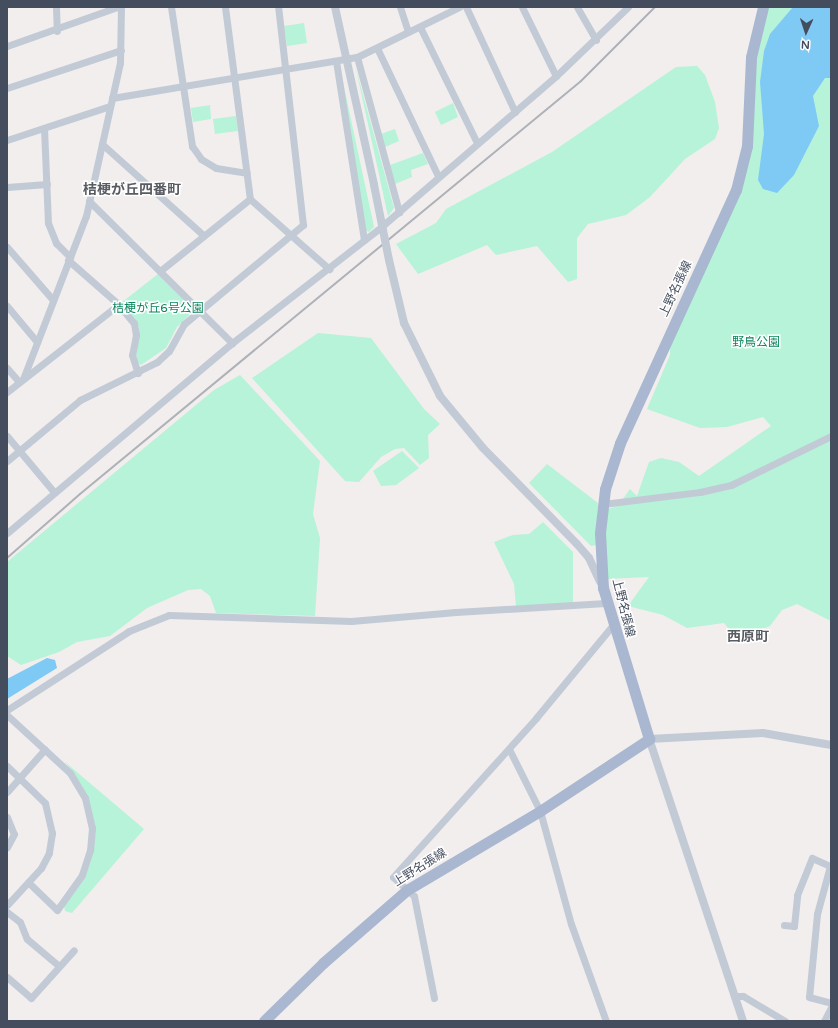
<!DOCTYPE html>
<html>
<head>
<meta charset="utf-8">
<style>
	body { margin:0 }
	#map { position:relative; width:838px; height:1028px; overflow:hidden; background:#f1eeed; font-family:"Varela Round","Noto Sans JP",sans-serif }
	div>[style] { position:absolute }
	.green>* { inset:0; background:#b6f3d8 }
	.water>* { inset:0; background:#7fc9f5 }
	.minor>* { height:7px; margin:-3.5px; padding:0 3.5px; transform-origin:3.5px; border-radius:3.5px; background:#c2cad6 }
	.tertiary>* { height:8px; margin:-4px; padding:0 4px; transform-origin:4px; border-radius:4px; background:#c2cad6 }
	.primary>* { height:11px; margin:-5.5px; padding:0 5.5px; transform-origin:5.5px; border-radius:5.5px; background:#aab7d0 }
	.rail>* { height:2px; margin:-1px; padding:0 1px; transform-origin:1px; border-radius:1px; background:#afb1b9 }
	.tertiary-bridge>* { height:8px; margin:-4px; padding:0 4px; transform-origin:4px; border-radius:4px; background:#c2cad6 }
	span { translate:-50% -50%; white-space:nowrap; text-align:center; line-height:1.15; -webkit-text-stroke:3px #fff; paint-order:stroke }
	.street-label { font-size:12px; color:#444d5d }
	.park-label { font-size:12px; color:#0d855d }
	.quarter-label { font-size:14px; color:#595c63; font-weight:700 }
	.frame { position:absolute; inset:0; border:8px solid #444d5d; pointer-events:none }
	.north { position:absolute; left:786px; top:12px; width:40px; height:40px; -webkit-text-stroke:3px #fff; paint-order:stroke; rotate:183deg; font-size:11px; font-weight:700; line-height:16px; text-align:center; color:#444d5d }
	.north::after { content:''; display:block; margin:auto; width:14px; height:18px; background:#444d5d; clip-path:polygon(50% 0,100% 100%,50% 72%,0 100%) }
</style>
</head>
<body>
<div id="map">
	<div class="green">
		<div style="clip-path:polygon(767px 7px,831px 7px,831px 621px,797px 604px,782px 610px,770px 626px,736px 638px,724px 623px,687px 628px,663px 615px,628px 606px,649px 577px,605px 579px,604px 521px,607px 509px,618px 506px,630px 489px,637px 496px,649px 462px,661px 458px,679px 462px,699px 476px,771px 426px,763px 417px,727px 427px,700px 428px,647px 409px,670px 355px,670px 347px,742px 183px,753px 72px)"></div>
		<div style="clip-path:polygon(304px 23px,307px 43px,287px 46px,284px 26px)"></div>
		<div style="clip-path:polygon(697px 66px,705px 75px,715px 102px,719px 128px,715px 139px,685px 159px,650px 197px,626px 215px,588px 224px,577px 238px,577px 279px,568px 282px,537px 246px,496px 255px,487px 245px,418px 274px,396px 244px,436px 223px,446px 209px,552px 152px,676px 67px)"></div>
		<div style="clip-path:polygon(356px 69px,394px 208px,388px 216px)"></div>
		<div style="clip-path:polygon(341px 73px,374px 227px,369px 232px,365px 230px)"></div>
		<div style="clip-path:polygon(453px 103px,458px 117px,441px 125px,435px 112px)"></div>
		<div style="clip-path:polygon(210px 105px,211px 119px,193px 122px,191px 108px)"></div>
		<div style="clip-path:polygon(236px 116px,238px 131px,215px 134px,213px 119px)"></div>
		<div style="clip-path:polygon(395px 129px,399px 141px,385px 147px,381px 134px)"></div>
		<div style="clip-path:polygon(423px 153px,428px 164px,411px 170px,412px 177px,395px 184px,390px 165px)"></div>
		<div style="clip-path:polygon(158px 274px,192px 307px,191px 313px,177px 327px,166px 348px,141px 365px,137px 362px,136px 354px,139px 327px,121px 303px)"></div>
		<div style="clip-path:polygon(318px 333px,371px 338px,424px 409px,440px 424px,428px 435px,429px 458px,420px 465px,404px 448px,395px 449px,381px 457px,359px 482px,345px 481px,252px 378px)"></div>
		<div style="clip-path:polygon(240px 375px,320px 461px,313px 514px,320px 538px,315px 616px,216px 613px,210px 596px,201px 589px,188px 590px,147px 608px,110px 636px,77px 642px,59px 652px,21px 665px,7px 656px,7px 562px,214px 390px)"></div>
		<div style="clip-path:polygon(402px 451px,419px 468px,396px 485px,381px 486px,373px 471px)"></div>
		<div style="clip-path:polygon(547px 464px,598px 503px,596px 545px,591px 546px,529px 483px)"></div>
		<div style="clip-path:polygon(543px 522px,573px 552px,573px 603px,516px 606px,514px 584px,494px 542px,513px 535px,529px 534px)"></div>
		<div style="clip-path:polygon(65px 762px,144px 829px,72px 913px,65px 911px,64px 906px,85px 877px,92px 854px,95px 828px,82px 786px)"></div>
	</div>
	<div class="water">
		<div style="clip-path:polygon(793px 7px,831px 7px,831px 78px,825px 78px,813px 96px,819px 126px,794px 175px,777px 193px,763px 189px,758px 180px,764px 134px,760px 82px,764px 51px,770px 34px)"></div>
		<div style="clip-path:polygon(47px 658px,55px 660px,57px 668px,7px 699px,7px 679px)"></div>
	</div>
	<div class="minor">
		<div style="left:56px;top:7px;width:24px;rotate:88deg"></div>
		<div style="left:171px;top:7px;width:141px;rotate:81.4deg"></div>
		<div style="left:192px;top:146px;width:16px;rotate:55deg"></div>
		<div style="left:201px;top:159px;width:17px;rotate:31deg"></div>
		<div style="left:216px;top:168px;width:31px;rotate:9deg"></div>
		<div style="left:225px;top:7px;width:194px;rotate:82.6deg"></div>
		<div style="left:250px;top:199px;width:106px;rotate:41.5deg"></div>
		<div style="left:400px;top:7px;width:26px;rotate:72deg"></div>
		<div style="left:466px;top:7px;width:116px;rotate:65deg"></div>
		<div style="left:522px;top:7px;width:77px;rotate:63.8deg"></div>
		<div style="left:577px;top:7px;width:38px;rotate:60deg"></div>
		<div style="left:420px;top:27px;width:129px;rotate:63.8deg"></div>
		<div style="left:7px;top:46px;width:117px;rotate:-19.5deg"></div>
		<div style="left:377px;top:48px;width:142px;rotate:64.5deg"></div>
		<div style="left:357px;top:57px;width:161px;rotate:74.8deg"></div>
		<div style="left:336px;top:61px;width:181px;rotate:81.1deg"></div>
		<div style="left:7px;top:88px;width:120px;rotate:-18.4deg"></div>
		<div style="left:112px;top:98px;width:248px;rotate:-9.5deg"></div>
		<div style="left:357px;top:57px;width:114px;rotate:-26.1deg"></div>
		<div style="left:44px;top:128px;width:95px;rotate:87.6deg"></div>
		<div style="left:48px;top:223px;width:22px;rotate:68deg"></div>
		<div style="left:56px;top:243px;width:20px;rotate:45deg"></div>
		<div style="left:7px;top:140px;width:108px;rotate:-18.3deg"></div>
		<div style="left:102px;top:144px;width:137px;rotate:42deg"></div>
		<div style="left:7px;top:187px;width:40px;rotate:-4.3deg"></div>
		<div style="left:89px;top:201px;width:202px;rotate:44.8deg"></div>
		<div style="left:7px;top:247px;width:70px;rotate:49deg"></div>
		<div style="left:68px;top:260px;width:65px;rotate:41.3deg"></div>
		<div style="left:117px;top:303px;width:26px;rotate:50deg"></div>
		<div style="left:134px;top:323px;width:12px;rotate:81deg"></div>
		<div style="left:136px;top:335px;width:20px;rotate:101deg"></div>
		<div style="left:132px;top:355px;width:19px;rotate:72deg"></div>
		<div style="left:160px;top:271px;width:115px;rotate:-38.7deg"></div>
		<div style="left:7px;top:306px;width:47px;rotate:50.2deg"></div>
		<div style="left:7px;top:368px;width:18px;rotate:49deg"></div>
		<div style="left:23px;top:379px;width:175px;rotate:-68.9deg"></div>
		<div style="left:86px;top:216px;width:157px;rotate:-77.5deg"></div>
		<div style="left:120px;top:63px;width:56px;rotate:-89deg"></div>
		<div style="left:7px;top:392px;width:141px;rotate:-38.1deg"></div>
		<div style="left:7px;top:436px;width:73px;rotate:50deg"></div>
		<div style="left:7px;top:461px;width:95px;rotate:-39.9deg"></div>
		<div style="left:80px;top:400px;width:86px;rotate:-26.3deg"></div>
		<div style="left:157px;top:362px;width:16px;rotate:-43deg"></div>
		<div style="left:169px;top:351px;width:31px;rotate:-61deg"></div>
		<div style="left:184px;top:324px;width:155px;rotate:-39.8deg"></div>
		<div style="left:303px;top:225px;width:219px;rotate:-96.5deg"></div>
		<div style="left:603px;top:504px;width:98px;rotate:-7.1deg"></div>
		<div style="left:700px;top:492px;width:32px;rotate:-13deg"></div>
		<div style="left:731px;top:485px;width:111px;rotate:-26.1deg"></div>
		<div style="left:7px;top:533px;width:294px;rotate:-40.2deg"></div>
		<div style="left:232px;top:343px;width:189px;rotate:-37.9deg"></div>
		<div style="left:381px;top:227px;width:231px;rotate:-40.8deg"></div>
		<div style="left:556px;top:76px;width:100px;rotate:-43.8deg"></div>
		<div style="left:7px;top:710px;width:145px;rotate:-32.9deg"></div>
		<div style="left:129px;top:631px;width:43px;rotate:-21.8deg"></div>
		<div style="left:169px;top:615px;width:182px;rotate:1.9deg"></div>
		<div style="left:351px;top:621px;width:105px;rotate:-4.9deg"></div>
		<div style="left:456px;top:612px;width:150px;rotate:-3.4deg"></div>
		<div style="left:7px;top:715px;width:86px;rotate:42.6deg"></div>
		<div style="left:70px;top:773px;width:29px;rotate:59deg"></div>
		<div style="left:85px;top:798px;width:31px;rotate:77deg"></div>
		<div style="left:92px;top:828px;width:22px;rotate:95deg"></div>
		<div style="left:90px;top:850px;width:26px;rotate:108deg"></div>
		<div style="left:82px;top:875px;width:43px;rotate:125.5deg"></div>
		<div style="left:57px;top:910px;width:40px;rotate:-136deg"></div>
		<div style="left:509px;top:749px;width:69px;rotate:63.4deg"></div>
		<div style="left:540px;top:811px;width:117px;rotate:74.7deg"></div>
		<div style="left:571px;top:924px;width:103px;rotate:70.2deg"></div>
		<div style="left:7px;top:766px;width:53px;rotate:44.2deg"></div>
		<div style="left:45px;top:803px;width:31px;rotate:77deg"></div>
		<div style="left:52px;top:833px;width:20px;rotate:99deg"></div>
		<div style="left:49px;top:853px;width:17px;rotate:118deg"></div>
		<div style="left:41px;top:868px;width:50px;rotate:132.6deg"></div>
		<div style="left:7px;top:792px;width:57px;rotate:-48.5deg"></div>
		<div style="left:7px;top:817px;width:18px;rotate:68deg"></div>
		<div style="left:14px;top:834px;width:15px;rotate:118deg"></div>
		<div style="left:7px;top:912px;width:16px;rotate:38deg"></div>
		<div style="left:20px;top:922px;width:18px;rotate:68deg"></div>
		<div style="left:27px;top:939px;width:42px;rotate:40.2deg"></div>
		<div style="left:784px;top:925px;width:10px;rotate:6deg"></div>
		<div style="left:794px;top:926px;width:31px;rotate:-84deg"></div>
		<div style="left:797px;top:895px;width:40px;rotate:-68deg"></div>
		<div style="left:812px;top:858px;width:20px;rotate:24deg"></div>
		<div style="left:830px;top:866px;width:50px;rotate:105.2deg"></div>
		<div style="left:817px;top:914px;width:83px;rotate:95.5deg"></div>
		<div style="left:809px;top:997px;width:23px;rotate:15deg"></div>
		<div style="left:7px;top:977px;width:32px;rotate:41deg"></div>
		<div style="left:31px;top:998px;width:64px;rotate:-48.1deg"></div>
		<div style="left:735px;top:996px;width:8px"></div>
		<div style="left:743px;top:996px;width:49px;rotate:30.8deg"></div>
		<div style="left:434px;top:998px;width:104px;rotate:-101.1deg"></div>
		<div style="left:414px;top:896px;width:28px;rotate:-138deg"></div>
		<div style="left:393px;top:877px;width:214px;rotate:-48deg"></div>
		<div style="left:536px;top:718px;width:121px;rotate:-50.4deg"></div>
		<div style="left:824px;top:1021px;width:16px;rotate:-63deg"></div>
	</div>
	<div class="tertiary">
		<div style="left:335px;top:7px;width:182px;rotate:77.6deg"></div>
		<div style="left:389px;top:260px;width:65px;rotate:76.6deg"></div>
		<div style="left:404px;top:323px;width:81px;rotate:63.7deg"></div>
		<div style="left:440px;top:396px;width:67px;rotate:50.4deg"></div>
		<div style="left:483px;top:448px;width:134px;rotate:45.6deg"></div>
		<div style="left:577px;top:544px;width:18px;rotate:49deg"></div>
		<div style="left:589px;top:558px;width:26px;rotate:65deg"></div>
		<div style="left:743px;top:1021px;width:297px;rotate:-108.4deg"></div>
		<div style="left:649px;top:739px;width:114px;rotate:-3deg"></div>
		<div style="left:763px;top:733px;width:69px;rotate:10deg"></div>
	</div>
	<div class="primary">
		<div style="left:264px;top:1021px;width:83px;rotate:-44.5deg"></div>
		<div style="left:323px;top:963px;width:111px;rotate:-41deg"></div>
		<div style="left:407px;top:890px;width:155px;rotate:-30.7deg"></div>
		<div style="left:540px;top:811px;width:131px;rotate:-33.4deg"></div>
		<div style="left:649px;top:739px;width:158px;rotate:-106.9deg"></div>
		<div style="left:603px;top:588px;width:55px;rotate:-93.1deg"></div>
		<div style="left:600px;top:533px;width:44px;rotate:-83.5deg"></div>
		<div style="left:605px;top:489px;width:48px;rotate:-71.9deg"></div>
		<div style="left:620px;top:443px;width:278px;rotate:-65.4deg"></div>
		<div style="left:736px;top:190px;width:45px;rotate:-76deg"></div>
		<div style="left:747px;top:146px;width:89px;rotate:-87.4deg"></div>
		<div style="left:751px;top:57px;width:51px;rotate:-76.5deg"></div>
	</div>
	<div class="rail">
		<div style="left:7px;top:558px;width:97px;rotate:-41.2deg"></div>
		<div style="left:80px;top:494px;width:649px;rotate:-39.5deg"></div>
		<div style="left:581px;top:81px;width:105px;rotate:-45deg"></div>
	</div>
	<div class="tertiary-bridge">
		<div style="left:374px;top:185px;width:76px;rotate:78.7deg"></div>
	</div>
	<div class="street-label">
		<span style="left:676px;top:289px;rotate:-65deg">上野名張線</span>
		<span style="left:623px;top:608px;rotate:76deg">上野名張線</span>
		<span style="left:420px;top:868px;rotate:-32deg">上野名張線</span>
	</div>
	<div class="park-label">
		<span style="left:158px;top:309px">桔梗が丘6号公園</span>
		<span style="left:756px;top:343px">野鳥公園</span>
	</div>
	<div class="quarter-label">
		<span style="left:132px;top:190px">桔梗が丘四番町</span>
		<span style="left:748px;top:637px">西原町</span>
	</div>
	<div class="frame"></div>
	<div class="north">N</div>
</div>
</body>
</html>
